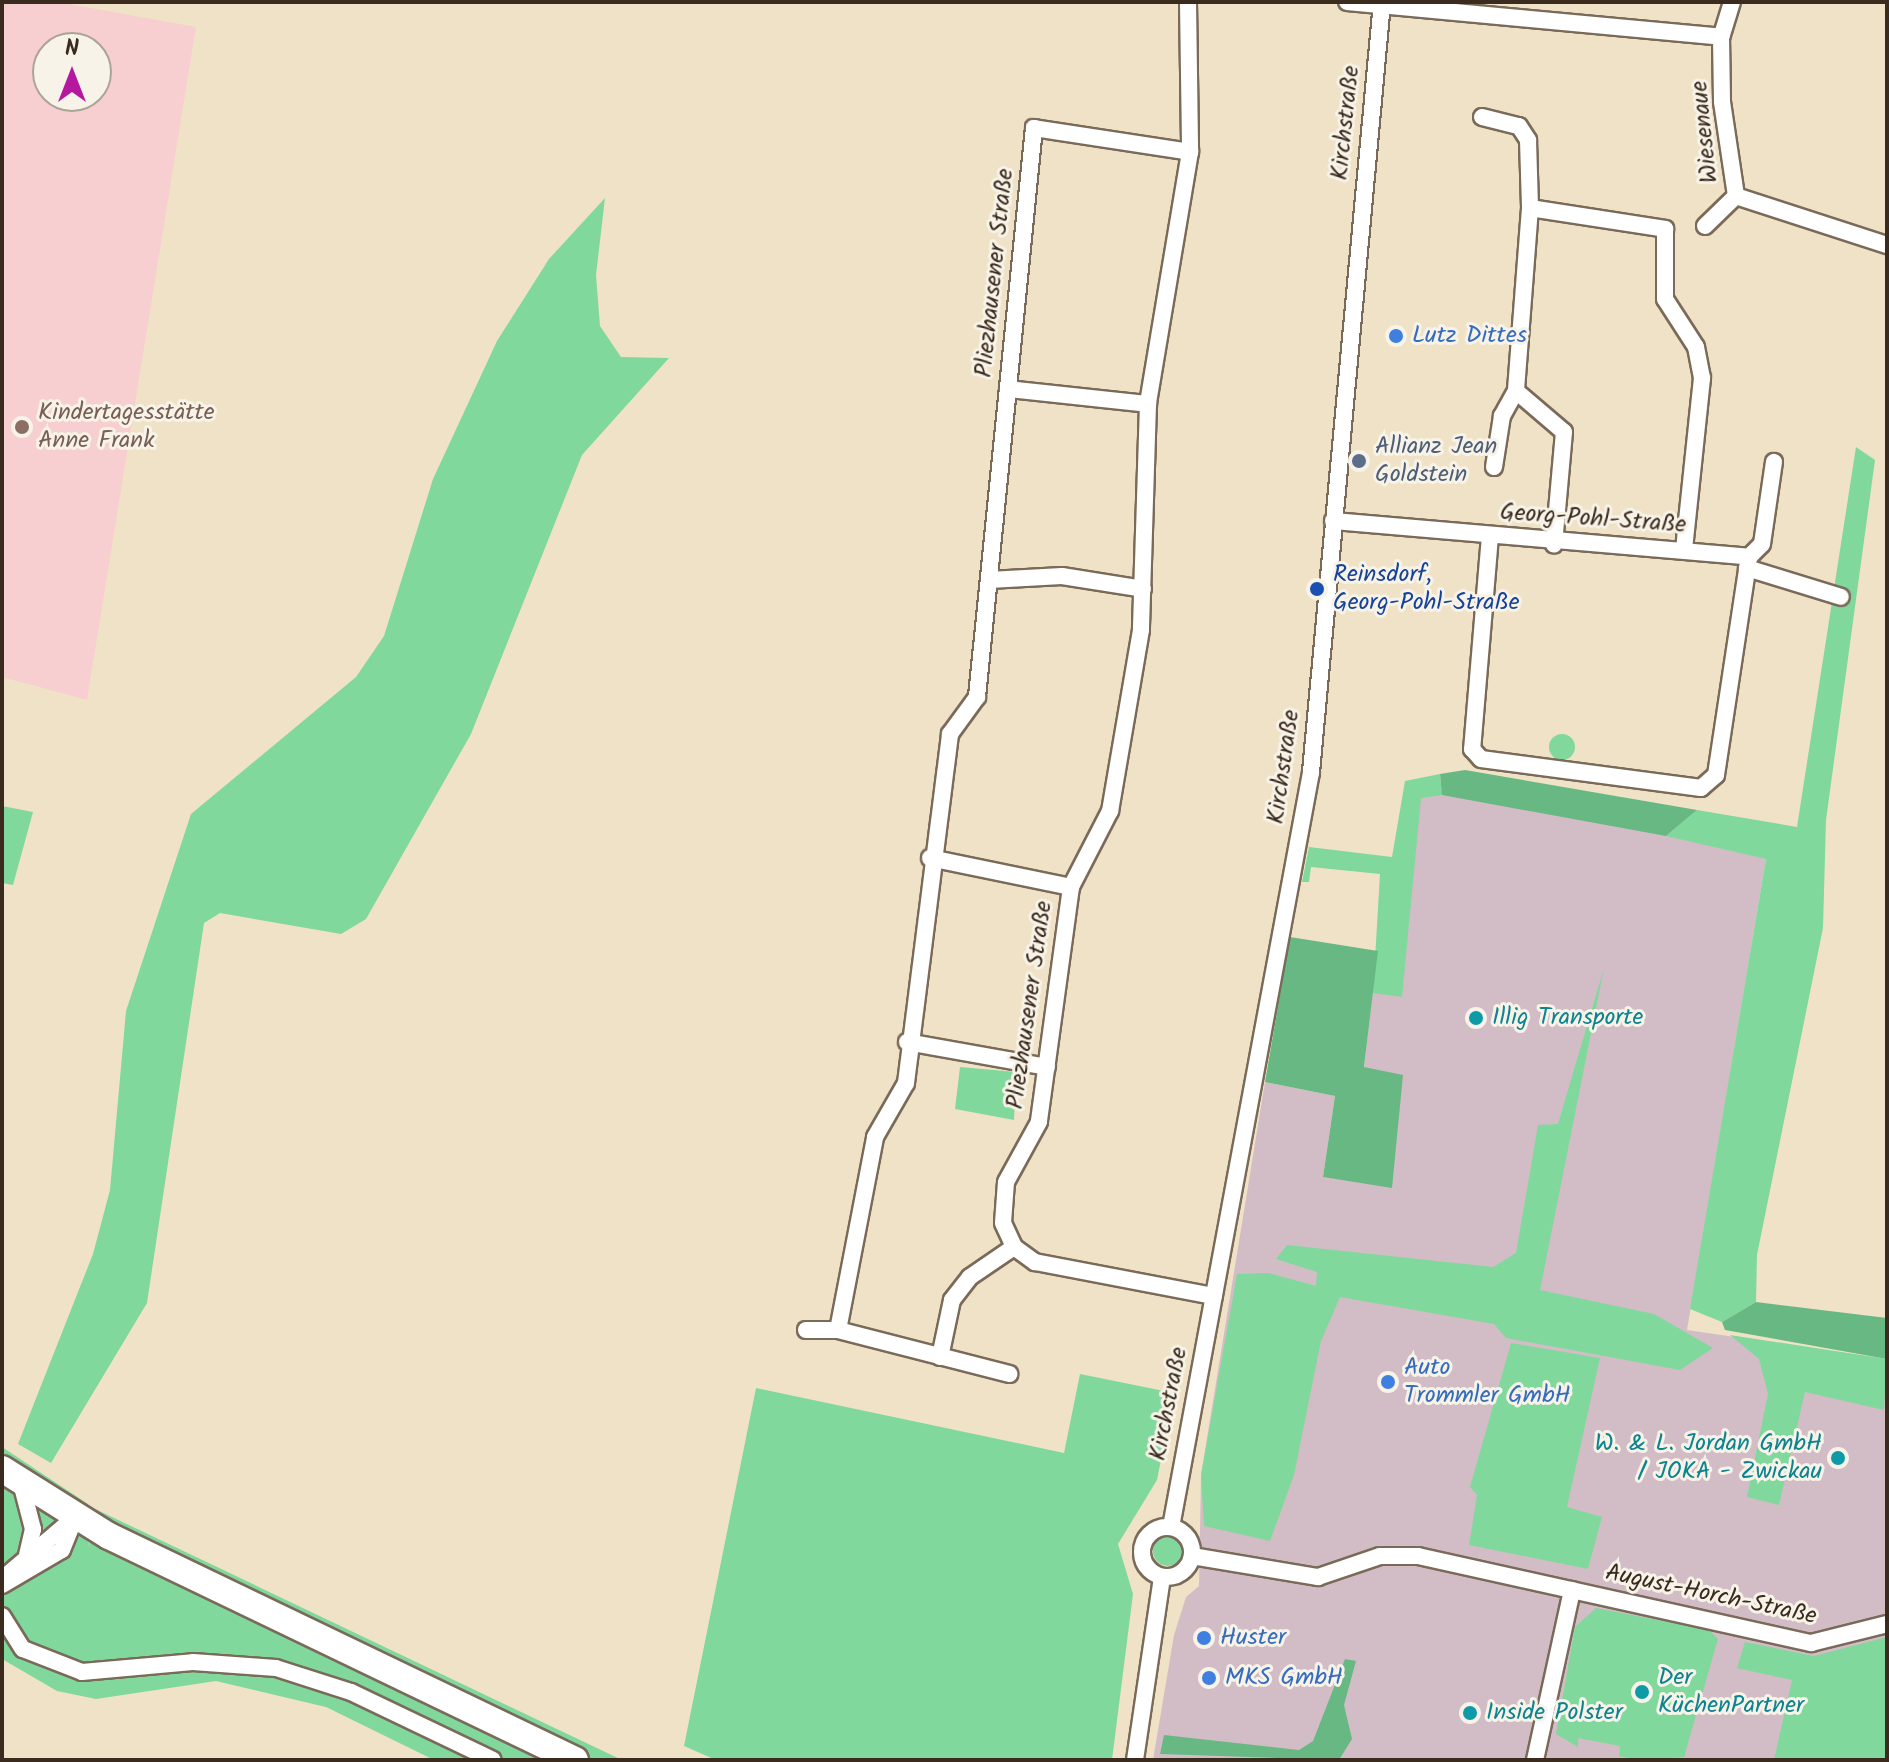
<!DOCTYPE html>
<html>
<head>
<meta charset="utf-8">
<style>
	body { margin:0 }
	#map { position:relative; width:1889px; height:1762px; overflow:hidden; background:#f0e2c6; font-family:Kalam,sans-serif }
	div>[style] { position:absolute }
	.built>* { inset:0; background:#f7cfd1 }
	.industrial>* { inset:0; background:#d2bdc6 }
	.green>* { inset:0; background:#81d89c }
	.round { border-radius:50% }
	.forest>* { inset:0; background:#68b884 }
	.roads { filter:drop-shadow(2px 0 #7a6a59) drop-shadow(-2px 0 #7a6a59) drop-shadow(0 2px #7a6a59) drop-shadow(0 -2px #7a6a59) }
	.street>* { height:16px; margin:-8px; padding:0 8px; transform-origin:8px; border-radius:8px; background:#fff }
	.street>.ring { margin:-8px; padding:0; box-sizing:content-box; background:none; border:16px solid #fff; border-radius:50% }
	.primary>* { height:26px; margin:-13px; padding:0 13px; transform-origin:13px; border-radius:13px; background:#fff }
	.dots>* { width:22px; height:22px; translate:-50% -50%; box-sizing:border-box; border:4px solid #f7f3e8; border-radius:50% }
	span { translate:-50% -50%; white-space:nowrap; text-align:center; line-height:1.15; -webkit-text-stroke:6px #f7f3e8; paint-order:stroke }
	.street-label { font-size:24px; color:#3b2a1e }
	.shop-label { font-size:24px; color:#366cbe }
	.left { translate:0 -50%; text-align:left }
	.education-label { font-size:24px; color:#785e54 }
	.service-label { font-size:24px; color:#4e5e75 }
	.transit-label { font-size:24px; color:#164399 }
	.culture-label { font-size:24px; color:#0d838f }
	.right { translate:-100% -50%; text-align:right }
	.frame { position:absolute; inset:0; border:4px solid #3b2a1e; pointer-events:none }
	.north { position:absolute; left:32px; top:32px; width:80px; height:80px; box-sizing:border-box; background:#f7f3e8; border:2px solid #aca397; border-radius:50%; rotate:0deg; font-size:22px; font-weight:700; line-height:32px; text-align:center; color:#3b2a1e }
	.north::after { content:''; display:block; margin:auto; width:28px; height:36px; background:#b5179e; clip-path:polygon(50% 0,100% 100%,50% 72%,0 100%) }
</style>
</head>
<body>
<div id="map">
	<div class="built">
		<div style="clip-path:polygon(evenodd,2px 2px,58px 2px,196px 27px,87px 700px,2px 677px,2px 2px,48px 48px,96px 48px,96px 96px,48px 96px,48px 48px)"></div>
	</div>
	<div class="industrial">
		<div style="clip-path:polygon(1411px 783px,1767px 853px,1687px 1330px,1887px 1359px,1887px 1760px,1153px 1760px,1174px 1635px,1186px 1597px,1199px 1586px,1201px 1475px,1265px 1082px,1335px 1096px,1323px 1177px,1392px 1187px,1364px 1068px,1387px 871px,1401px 874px)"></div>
	</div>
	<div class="green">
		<div style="clip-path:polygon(605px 198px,596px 275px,600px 326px,621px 357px,669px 358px,582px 455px,471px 734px,366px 919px,341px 934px,220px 913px,204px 923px,147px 1303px,51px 1463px,18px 1444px,93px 1254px,110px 1190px,126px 1011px,191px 814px,356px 677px,384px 636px,433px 479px,497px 341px,549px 259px)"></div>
		<div style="clip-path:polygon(1856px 447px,1875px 460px,1826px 820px,1823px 928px,1757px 1255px,1756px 1302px,1722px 1322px,1690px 1309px,1766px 859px,1666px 836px,1697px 810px,1797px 827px)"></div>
		<div class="round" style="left:1549px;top:734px;width:26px;height:26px"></div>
		<div style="clip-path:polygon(1440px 774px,1442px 795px,1421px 798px,1402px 997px,1373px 993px,1380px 874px,1311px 867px,1309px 882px,1302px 882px,1309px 847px,1392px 857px,1405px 781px)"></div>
		<div style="clip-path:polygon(2px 806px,33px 812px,13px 885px,2px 883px)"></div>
		<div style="clip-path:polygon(1604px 968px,1540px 1290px,1654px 1314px,1713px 1348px,1680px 1370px,1506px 1338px,1494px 1324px,1340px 1297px,1321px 1341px,1294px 1475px,1270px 1541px,1204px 1526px,1201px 1475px,1237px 1274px,1268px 1273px,1316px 1286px,1317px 1272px,1276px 1259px,1287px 1245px,1493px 1267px,1516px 1253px,1538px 1125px,1558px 1124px)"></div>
		<div style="clip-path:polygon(960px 1067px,1016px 1072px,1014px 1120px,955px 1109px)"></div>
		<div style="clip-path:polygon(1730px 1335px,1887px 1359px,1884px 1410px,1805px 1392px,1779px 1505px,1747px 1497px,1768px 1394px,1759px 1359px)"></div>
		<div style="clip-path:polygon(1511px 1343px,1600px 1358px,1567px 1507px,1602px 1517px,1588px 1569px,1469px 1545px,1477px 1495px,1470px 1487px)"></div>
		<div style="clip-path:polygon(1080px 1374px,1174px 1393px,1157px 1480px,1118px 1544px,1133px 1594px,1112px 1760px,716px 1760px,684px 1746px,756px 1388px,1064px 1453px)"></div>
		<div style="clip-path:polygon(2px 1447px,88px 1504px,89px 1549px,91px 1507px,622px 1760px,434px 1760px,326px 1707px,216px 1681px,96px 1699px,57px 1691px,2px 1659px)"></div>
		<div class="round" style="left:1153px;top:1536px;width:30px;height:30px"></div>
		<div style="clip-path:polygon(1596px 1608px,1709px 1630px,1718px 1639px,1684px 1757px,1639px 1760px,1619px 1756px,1620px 1746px,1578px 1738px,1578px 1747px,1556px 1734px,1575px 1627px)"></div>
		<div style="clip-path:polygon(1887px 1637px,1886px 1760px,1774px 1760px,1792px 1680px,1737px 1668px,1745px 1642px,1814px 1656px)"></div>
	</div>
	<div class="forest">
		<div style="clip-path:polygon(1465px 770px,1697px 810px,1666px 836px,1442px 795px,1440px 774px)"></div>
		<div style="clip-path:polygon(1290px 937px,1378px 951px,1364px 1067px,1403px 1075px,1392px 1188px,1323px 1177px,1335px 1096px,1265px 1082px)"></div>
		<div style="clip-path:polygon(1756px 1302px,1887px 1318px,1887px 1359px,1725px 1330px,1722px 1322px)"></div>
		<div style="clip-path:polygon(1345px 1659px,1356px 1661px,1344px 1705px,1352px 1739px,1339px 1760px,1160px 1754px,1164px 1735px,1299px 1750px,1313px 1741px)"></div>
	</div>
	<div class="roads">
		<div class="street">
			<div style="left:1188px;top:2px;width:150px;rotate:89.2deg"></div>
			<div style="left:1190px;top:152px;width:255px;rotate:99.5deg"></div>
			<div style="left:1148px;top:404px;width:226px;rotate:91.8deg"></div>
			<div style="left:1141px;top:630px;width:184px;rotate:99.7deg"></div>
			<div style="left:1110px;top:811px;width:85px;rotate:117.2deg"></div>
			<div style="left:1071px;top:887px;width:237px;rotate:97.8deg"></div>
			<div style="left:1039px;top:1122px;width:68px;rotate:118.8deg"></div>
			<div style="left:1006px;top:1182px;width:41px;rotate:94.2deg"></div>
			<div style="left:1003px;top:1223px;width:26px;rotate:65deg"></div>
			<div style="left:1014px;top:1247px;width:26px;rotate:36deg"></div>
			<div style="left:1035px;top:1262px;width:182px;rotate:10.8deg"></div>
			<div style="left:1347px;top:2px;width:376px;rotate:5.3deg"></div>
			<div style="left:1732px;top:2px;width:37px;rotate:107deg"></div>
			<div style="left:1721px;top:37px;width:65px;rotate:89.1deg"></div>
			<div style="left:1722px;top:102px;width:95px;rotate:81.5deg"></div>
			<div style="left:1736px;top:196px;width:159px;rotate:18deg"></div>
			<div style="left:1482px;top:117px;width:38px;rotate:14deg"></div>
			<div style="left:1519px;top:126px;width:17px;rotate:57deg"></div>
			<div style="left:1528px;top:140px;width:68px;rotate:88.3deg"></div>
			<div style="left:1530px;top:208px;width:184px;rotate:94.4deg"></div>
			<div style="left:1516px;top:391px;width:63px;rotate:40.5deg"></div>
			<div style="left:1564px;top:432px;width:113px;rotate:95.1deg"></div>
			<div style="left:1530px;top:208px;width:137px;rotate:8.8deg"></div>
			<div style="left:1665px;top:229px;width:70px;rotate:90deg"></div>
			<div style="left:1665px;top:299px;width:57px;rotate:57.1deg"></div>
			<div style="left:1696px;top:347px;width:32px;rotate:79deg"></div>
			<div style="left:1702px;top:378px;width:172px;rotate:96deg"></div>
			<div style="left:1705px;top:226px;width:43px;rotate:-44.1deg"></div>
			<div style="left:1008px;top:389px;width:141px;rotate:6.1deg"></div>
			<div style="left:1494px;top:467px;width:52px;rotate:-81.1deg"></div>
			<div style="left:1502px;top:416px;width:29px;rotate:-61deg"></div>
			<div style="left:1333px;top:521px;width:418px;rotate:4.9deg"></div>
			<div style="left:1490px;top:536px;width:214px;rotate:94.8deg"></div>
			<div style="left:1472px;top:749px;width:13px;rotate:48deg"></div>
			<div style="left:1481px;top:759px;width:222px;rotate:7.5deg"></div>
			<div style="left:1701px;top:788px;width:20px;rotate:-41deg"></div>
			<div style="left:1716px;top:775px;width:220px;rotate:-81.4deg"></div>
			<div style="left:1749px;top:557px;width:18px;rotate:-45deg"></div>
			<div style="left:1762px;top:544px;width:83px;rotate:-81.7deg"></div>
			<div style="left:1747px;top:568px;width:98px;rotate:17.1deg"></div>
			<div style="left:989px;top:580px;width:73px;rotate:-3.1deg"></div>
			<div style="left:1062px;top:576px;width:82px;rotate:9.1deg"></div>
			<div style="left:930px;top:858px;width:144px;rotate:11.6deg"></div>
			<div style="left:907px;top:1042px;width:142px;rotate:10.1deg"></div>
			<div style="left:806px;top:1330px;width:32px"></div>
			<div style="left:838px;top:1330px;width:177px;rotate:14.4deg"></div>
			<div style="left:838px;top:1330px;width:197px;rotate:-79.1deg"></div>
			<div style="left:875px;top:1137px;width:62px;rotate:-60.1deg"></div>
			<div style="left:906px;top:1083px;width:352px;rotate:-82.8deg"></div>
			<div style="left:950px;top:734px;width:46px;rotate:-53.9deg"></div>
			<div style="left:977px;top:697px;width:572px;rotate:-84.28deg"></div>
			<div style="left:1034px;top:128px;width:158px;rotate:8.7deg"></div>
			<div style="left:940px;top:1357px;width:58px;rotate:-78.1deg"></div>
			<div style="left:952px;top:1300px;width:29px;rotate:-52deg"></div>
			<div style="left:970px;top:1277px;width:53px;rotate:-34.3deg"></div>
			<div style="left:21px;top:1483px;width:48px;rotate:75.4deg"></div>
			<div style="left:33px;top:1529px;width:26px;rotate:103deg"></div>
			<div class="ring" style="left:1142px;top:1527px;width:34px;height:34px"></div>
			<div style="left:1171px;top:1527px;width:768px;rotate:-79.49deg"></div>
			<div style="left:1311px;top:772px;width:773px;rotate:-84.73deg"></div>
			<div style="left:1192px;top:1556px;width:128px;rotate:9.5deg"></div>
			<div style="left:1318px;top:1577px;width:65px;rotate:-18.7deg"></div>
			<div style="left:1380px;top:1556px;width:38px"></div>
			<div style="left:1418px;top:1556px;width:403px;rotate:12.5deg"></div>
			<div style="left:1811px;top:1643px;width:78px;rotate:-14deg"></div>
			<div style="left:2px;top:1579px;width:96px;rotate:-40.3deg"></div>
			<div style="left:2px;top:1585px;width:69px;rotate:-30.3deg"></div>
			<div style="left:62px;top:1550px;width:35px;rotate:-68deg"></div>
			<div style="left:2px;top:1616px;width:39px;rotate:58deg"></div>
			<div style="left:23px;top:1649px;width:63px;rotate:21.3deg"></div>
			<div style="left:82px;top:1672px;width:111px;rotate:-5.1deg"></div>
			<div style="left:193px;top:1662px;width:83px;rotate:4.1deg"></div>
			<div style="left:276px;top:1668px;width:79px;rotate:17.7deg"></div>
			<div style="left:351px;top:1692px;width:157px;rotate:25.6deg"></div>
			<div style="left:1135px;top:1760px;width:185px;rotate:-81.6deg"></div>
			<div style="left:1535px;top:1760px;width:174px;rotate:-77.7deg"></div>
		</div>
		<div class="primary">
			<div style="left:2px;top:1469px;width:126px;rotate:32.1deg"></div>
			<div style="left:109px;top:1536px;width:517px;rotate:25.67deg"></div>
		</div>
	</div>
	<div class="dots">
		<div style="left:1396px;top:336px;background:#3f7fe0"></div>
		<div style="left:22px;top:427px;background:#8d6e63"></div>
		<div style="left:1359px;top:461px;background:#5c6f8a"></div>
		<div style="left:1317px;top:589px;background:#1a4fb4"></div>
		<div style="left:1476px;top:1018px;background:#0f9aa8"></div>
		<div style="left:1388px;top:1382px;background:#3f7fe0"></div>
		<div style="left:1838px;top:1458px;background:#0f9aa8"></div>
		<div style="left:1204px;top:1638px;background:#3f7fe0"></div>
		<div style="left:1209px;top:1678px;background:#3f7fe0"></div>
		<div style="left:1642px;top:1692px;background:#0f9aa8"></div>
		<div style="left:1470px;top:1713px;background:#0f9aa8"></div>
	</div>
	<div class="street-label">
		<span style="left:1346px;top:123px;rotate:-84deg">Kirchstraße</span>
		<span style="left:1705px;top:132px;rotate:-96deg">Wiesenaue</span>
		<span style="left:995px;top:273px;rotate:-84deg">Pliezhausener Straße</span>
		<span style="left:1593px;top:519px;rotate:4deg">Georg-Pohl-Straße</span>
		<span style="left:1284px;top:767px;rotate:-82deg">Kirchstraße</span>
		<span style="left:1030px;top:1005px;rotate:-82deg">Pliezhausener Straße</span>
		<span style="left:1169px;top:1404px;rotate:-79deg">Kirchstraße</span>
		<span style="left:1711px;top:1595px;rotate:12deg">August-Horch-Straße</span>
	</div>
	<div class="shop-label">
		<span class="left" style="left:1412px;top:336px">Lutz Dittes</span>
		<span class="left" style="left:1404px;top:1382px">Auto<br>Trommler GmbH</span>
		<span class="left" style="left:1220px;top:1638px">Huster</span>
		<span class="left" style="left:1225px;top:1678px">MKS GmbH</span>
	</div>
	<div class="education-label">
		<span class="left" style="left:38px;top:427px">Kindertagesstätte<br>Anne Frank</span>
	</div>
	<div class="service-label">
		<span class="left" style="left:1375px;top:461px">Allianz Jean<br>Goldstein</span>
	</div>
	<div class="transit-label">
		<span class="left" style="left:1333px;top:589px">Reinsdorf,<br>Georg-Pohl-Straße</span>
	</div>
	<div class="culture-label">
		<span class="left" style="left:1492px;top:1018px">Illig Transporte</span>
		<span class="right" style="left:1822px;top:1458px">W. &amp; L. Jordan GmbH<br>/ JOKA - Zwickau</span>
		<span class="left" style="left:1658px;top:1692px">Der<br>KüchenPartner</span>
		<span class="left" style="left:1486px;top:1713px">Inside Polster</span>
	</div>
	<div class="frame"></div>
	<div class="north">N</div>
</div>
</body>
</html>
